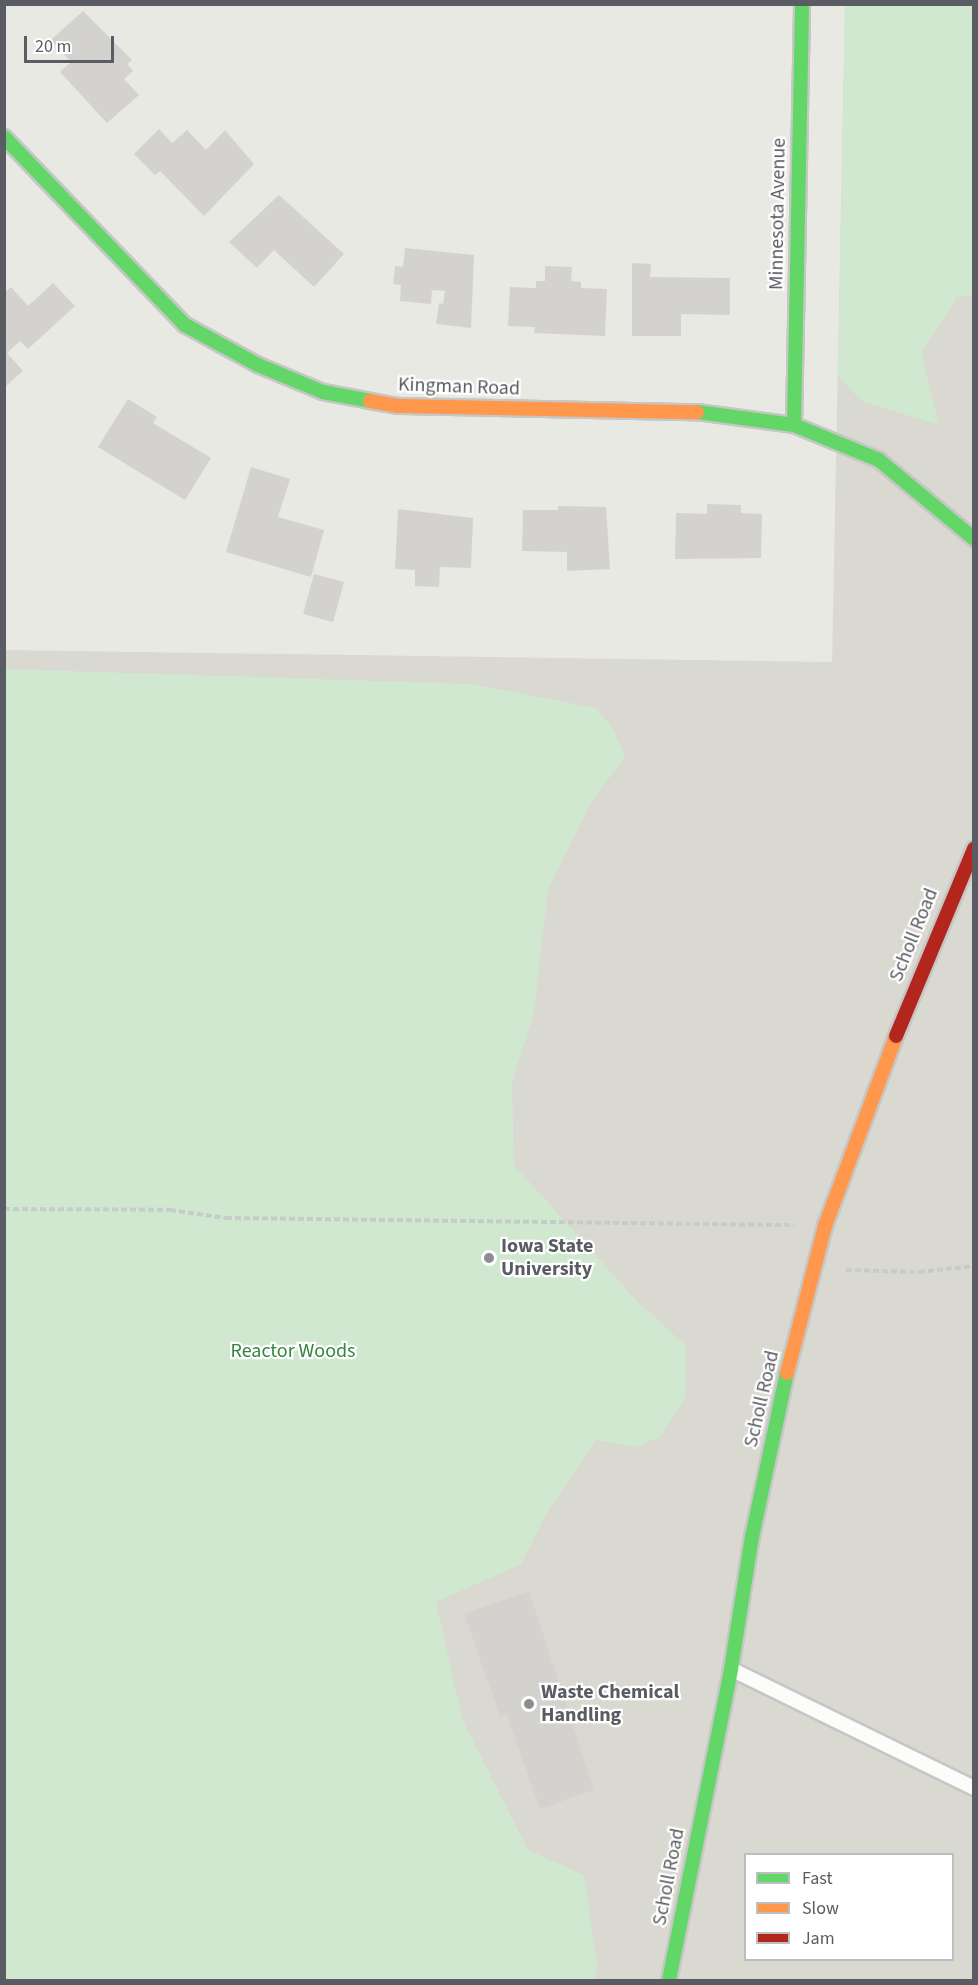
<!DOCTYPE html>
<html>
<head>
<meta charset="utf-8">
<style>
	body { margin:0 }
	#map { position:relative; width:978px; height:1985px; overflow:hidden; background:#e9e9e3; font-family:"Source Sans 3",sans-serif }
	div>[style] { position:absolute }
	.education>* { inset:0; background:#dad9d1 }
	.green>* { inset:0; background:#d0e7d0 }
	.building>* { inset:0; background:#d3d2ce }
	.path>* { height:4px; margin-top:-2px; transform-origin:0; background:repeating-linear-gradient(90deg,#c6ccc9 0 6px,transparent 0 9px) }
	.roads { filter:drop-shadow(2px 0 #c6c7c5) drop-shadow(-2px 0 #c6c7c5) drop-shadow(0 2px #c6c7c5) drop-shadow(0 -2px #c6c7c5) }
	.lane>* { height:14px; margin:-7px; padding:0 7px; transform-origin:7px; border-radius:7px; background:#fcfcfb }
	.fast>* { height:14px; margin:-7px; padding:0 7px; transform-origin:7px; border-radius:7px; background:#63d668 }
	.slow>* { height:14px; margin:-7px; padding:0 7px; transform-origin:7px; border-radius:7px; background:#ff974d }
	.jam>* { height:14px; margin:-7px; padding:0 7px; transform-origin:7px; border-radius:7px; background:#b3261e }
	.dots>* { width:16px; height:16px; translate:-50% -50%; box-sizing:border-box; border:3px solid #fff; border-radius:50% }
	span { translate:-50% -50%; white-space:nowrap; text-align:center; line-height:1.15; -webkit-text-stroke:4.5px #fff; paint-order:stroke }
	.street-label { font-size:20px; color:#595c62 }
	.poi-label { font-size:20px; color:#595c62; font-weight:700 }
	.left { translate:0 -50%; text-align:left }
	.park-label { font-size:20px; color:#338640 }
	.frame { position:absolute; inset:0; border:6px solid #595c62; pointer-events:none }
	.legend { position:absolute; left:744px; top:1853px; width:210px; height:108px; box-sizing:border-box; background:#fff; border:2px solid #bdbec0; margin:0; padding:8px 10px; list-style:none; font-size:18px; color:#595c62 }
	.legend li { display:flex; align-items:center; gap:12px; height:30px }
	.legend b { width:30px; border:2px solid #bdbec0 }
	.scale { position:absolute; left:24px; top:36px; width:90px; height:27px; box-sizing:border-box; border:3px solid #595c62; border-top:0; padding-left:8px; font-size:18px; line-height:21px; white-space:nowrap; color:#595c62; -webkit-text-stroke:4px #fff; paint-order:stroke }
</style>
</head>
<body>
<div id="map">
	<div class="education">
		<div style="clip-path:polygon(evenodd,845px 5px,973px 5px,973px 1980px,5px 1980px,5px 650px,832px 662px,845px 5px,746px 1854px,952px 1854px,952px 1960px,746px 1960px,746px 1854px)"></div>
	</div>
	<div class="green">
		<div style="clip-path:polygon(845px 5px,973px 5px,973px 296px,957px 297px,921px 353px,939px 425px,861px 401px,838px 375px)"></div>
		<div style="clip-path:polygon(5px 669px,471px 684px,596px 708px,613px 729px,625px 756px,591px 803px,548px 890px,534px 1012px,512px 1083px,514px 1165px,635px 1299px,686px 1346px,685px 1399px,660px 1437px,635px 1447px,597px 1440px,548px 1510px,521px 1564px,436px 1602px,462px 1719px,528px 1850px,584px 1875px,597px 1965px,595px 1980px,5px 1980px)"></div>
	</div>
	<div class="building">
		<div style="clip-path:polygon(83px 11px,132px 60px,127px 64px,133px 71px,124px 79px,139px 95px,107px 123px,60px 72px,71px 62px,51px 40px)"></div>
		<div style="clip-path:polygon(159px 129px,172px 143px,187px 130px,206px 150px,225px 130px,254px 164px,204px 216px,160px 171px,155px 175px,134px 154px)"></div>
		<div style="clip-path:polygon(279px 195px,344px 254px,314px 287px,274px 250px,257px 268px,229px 242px)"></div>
		<div style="clip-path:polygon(405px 248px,474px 255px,471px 328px,436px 324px,439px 303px,443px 304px,445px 291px,432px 290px,431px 304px,400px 301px,401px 285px,393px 284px,395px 266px,403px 267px)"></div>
		<div style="clip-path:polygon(632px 263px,651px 264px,650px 277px,730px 278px,730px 315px,681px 314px,681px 336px,632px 336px)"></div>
		<div style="clip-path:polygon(545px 266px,572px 267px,571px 281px,581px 282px,581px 288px,607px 289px,605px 336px,534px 333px,535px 327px,508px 326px,510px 287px,536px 288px,536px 281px,545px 281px)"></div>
		<div style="clip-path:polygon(53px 283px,75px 306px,28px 349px,20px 341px,7px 353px,23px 371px,6px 386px,4px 293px,11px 287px,28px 306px)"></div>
		<div style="clip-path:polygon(128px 399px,157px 417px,153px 423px,211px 458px,185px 500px,98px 447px)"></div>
		<div style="clip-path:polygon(251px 467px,290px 479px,278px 517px,324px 530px,311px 577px,226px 552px)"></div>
		<div style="clip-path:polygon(707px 504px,741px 505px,741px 513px,762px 514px,761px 558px,675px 559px,676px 513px,707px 514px)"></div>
		<div style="clip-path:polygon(558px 506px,606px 507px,610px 569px,567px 571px,567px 552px,522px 551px,523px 510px,558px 510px)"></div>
		<div style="clip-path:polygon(398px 509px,473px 518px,471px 568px,440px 567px,439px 587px,415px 586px,415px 570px,395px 569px)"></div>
		<div style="clip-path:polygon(314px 574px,344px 582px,333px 622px,303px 614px)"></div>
		<div style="clip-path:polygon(529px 1591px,594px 1790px,540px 1809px,506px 1713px,500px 1716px,464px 1614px)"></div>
	</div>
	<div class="path">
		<div style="left:4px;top:1209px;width:166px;rotate:0.3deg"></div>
		<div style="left:170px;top:1210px;width:57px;rotate:8.1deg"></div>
		<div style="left:226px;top:1218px;width:568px;rotate:0.71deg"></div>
		<div style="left:846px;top:1270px;width:73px;rotate:1.6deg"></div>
		<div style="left:919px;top:1272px;width:55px;rotate:-6.2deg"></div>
	</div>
	<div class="roads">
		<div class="lane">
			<div style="left:731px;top:1669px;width:271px;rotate:26.1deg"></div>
		</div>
		<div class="fast">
			<div style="left:4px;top:137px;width:261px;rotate:46.1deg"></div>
			<div style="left:185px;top:325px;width:83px;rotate:28.7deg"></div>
			<div style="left:258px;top:365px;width:70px;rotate:22.6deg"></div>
			<div style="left:323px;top:392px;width:48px;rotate:10.8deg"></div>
			<div style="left:697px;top:412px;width:98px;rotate:7.6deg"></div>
			<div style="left:794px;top:425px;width:92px;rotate:22.4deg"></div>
			<div style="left:879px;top:460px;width:124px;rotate:39.7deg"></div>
			<div style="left:794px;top:425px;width:421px;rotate:-88.9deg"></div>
			<div style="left:669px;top:1980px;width:317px;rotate:-78.7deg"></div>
			<div style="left:731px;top:1669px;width:134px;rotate:-81deg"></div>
			<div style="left:752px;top:1537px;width:168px;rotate:-78deg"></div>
		</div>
		<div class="slow">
			<div style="left:370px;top:401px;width:29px;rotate:10deg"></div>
			<div style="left:399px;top:406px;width:298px;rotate:1.2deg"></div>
			<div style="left:787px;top:1373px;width:152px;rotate:-75.5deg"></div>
			<div style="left:825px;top:1226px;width:203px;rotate:-69.5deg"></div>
		</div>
		<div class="jam">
			<div style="left:896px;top:1036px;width:203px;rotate:-67.4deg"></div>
		</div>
	</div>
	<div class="dots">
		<div style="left:489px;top:1258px;background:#8b8d8f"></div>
		<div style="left:529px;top:1704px;background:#8b8d8f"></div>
	</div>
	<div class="street-label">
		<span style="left:778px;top:214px;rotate:-89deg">Minnesota Avenue</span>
		<span style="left:459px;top:387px;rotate:2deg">Kingman Road</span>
		<span style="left:914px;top:935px;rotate:-68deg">Scholl Road</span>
		<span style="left:762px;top:1399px;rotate:-77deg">Scholl Road</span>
		<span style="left:669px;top:1877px;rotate:-79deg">Scholl Road</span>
	</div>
	<div class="poi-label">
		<span class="left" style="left:501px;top:1258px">Iowa State<br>University</span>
		<span class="left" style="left:541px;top:1704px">Waste Chemical<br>Handling</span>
	</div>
	<div class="park-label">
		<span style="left:293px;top:1351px">Reactor Woods</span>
	</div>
	<div class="frame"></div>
	<ul class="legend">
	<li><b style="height:8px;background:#63d668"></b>Fast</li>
	<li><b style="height:8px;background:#ff974d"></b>Slow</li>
	<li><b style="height:8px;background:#b3261e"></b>Jam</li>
	</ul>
	<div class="scale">20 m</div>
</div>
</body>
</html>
